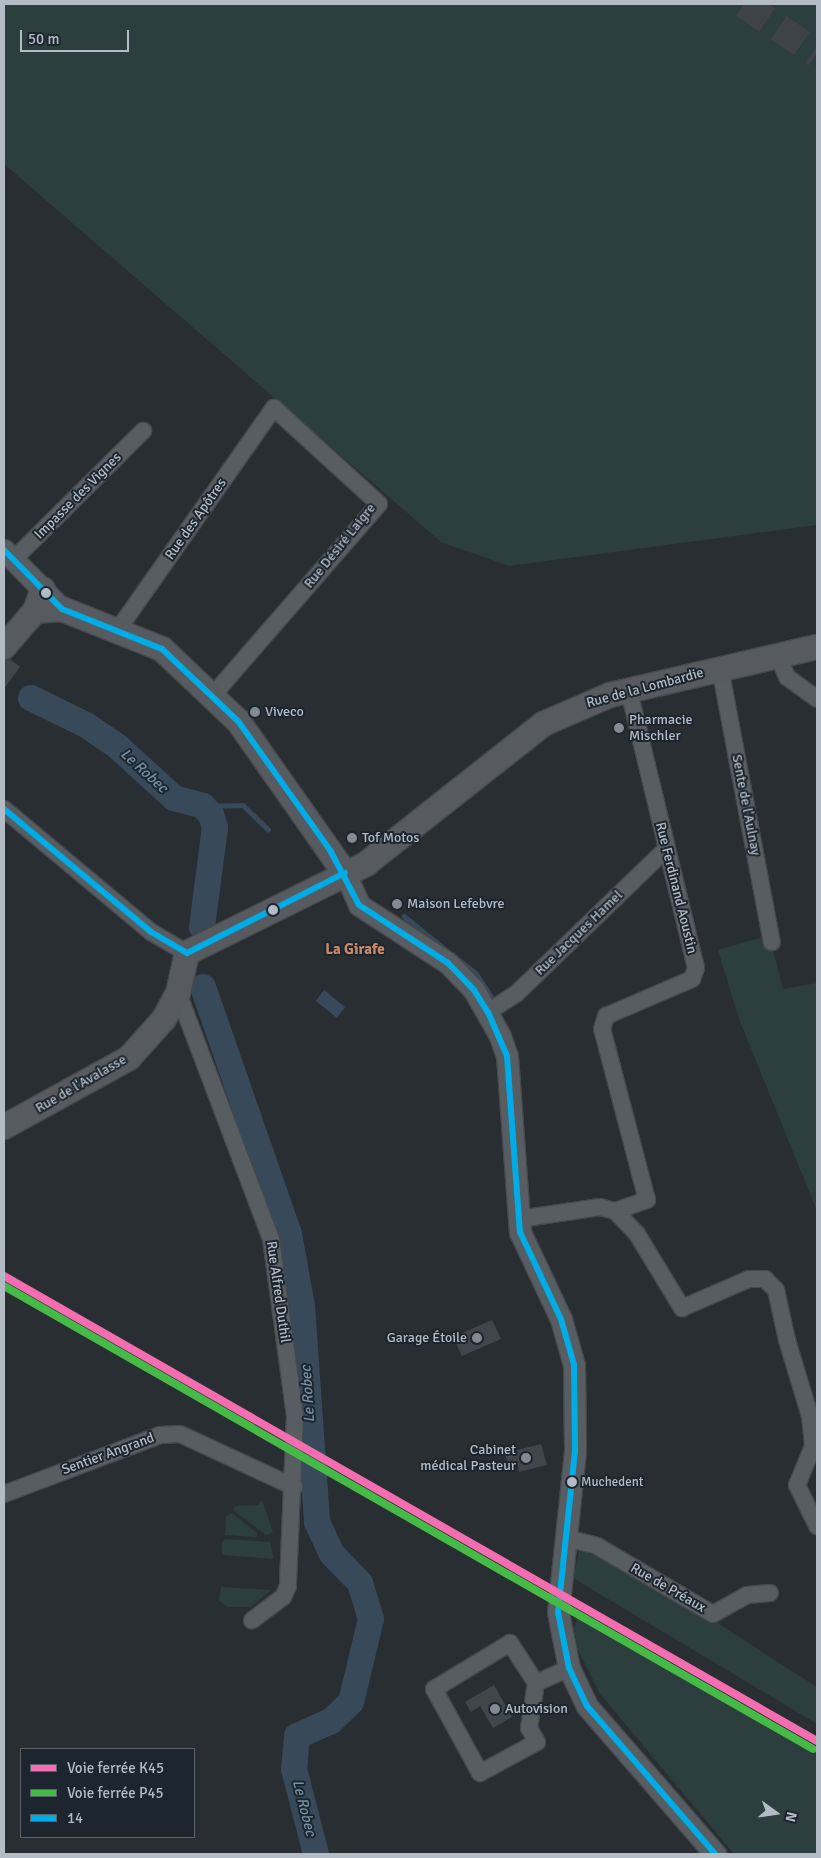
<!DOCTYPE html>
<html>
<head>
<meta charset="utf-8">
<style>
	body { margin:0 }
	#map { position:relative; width:821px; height:1858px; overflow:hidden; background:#292e33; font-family:Signika,sans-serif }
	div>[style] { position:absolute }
	.green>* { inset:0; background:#2c3e3d }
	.water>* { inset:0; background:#384a5a }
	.stream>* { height:4.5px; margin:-2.25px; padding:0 2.25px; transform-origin:2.25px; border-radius:2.25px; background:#384a5a }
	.river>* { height:26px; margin:-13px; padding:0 13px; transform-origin:13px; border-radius:13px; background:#384a5a }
	.building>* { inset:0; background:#41464a }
	.trunk-tunnel>* { height:28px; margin-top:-14px; transform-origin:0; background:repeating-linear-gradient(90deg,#3e4349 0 28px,transparent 0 42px) }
	.roads { filter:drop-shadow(1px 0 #45494c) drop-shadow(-1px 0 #45494c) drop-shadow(0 1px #45494c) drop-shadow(0 -1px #45494c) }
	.minor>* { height:16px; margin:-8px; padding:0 8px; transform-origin:8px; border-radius:8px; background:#585d62 }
	.tertiary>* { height:21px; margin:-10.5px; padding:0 10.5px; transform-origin:10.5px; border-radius:10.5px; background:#585d62 }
	.secondary>* { height:24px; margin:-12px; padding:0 12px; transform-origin:12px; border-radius:12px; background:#575b60 }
	.bus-1>* { height:6px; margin:-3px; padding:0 3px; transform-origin:3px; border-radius:3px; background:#00ace6 }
	.rail-1>* { height:8px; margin:-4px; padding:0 4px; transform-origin:4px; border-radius:4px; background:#f56db1 }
	.rail-2>* { height:8px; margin:-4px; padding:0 4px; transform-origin:4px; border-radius:4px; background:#46ba46 }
	.dots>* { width:14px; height:14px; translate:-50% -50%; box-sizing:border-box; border:2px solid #1d262e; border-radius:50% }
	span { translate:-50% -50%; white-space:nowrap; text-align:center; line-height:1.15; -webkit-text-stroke:4px #1d262e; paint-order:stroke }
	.bus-label { font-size:13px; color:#b3bcc5 }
	.left { translate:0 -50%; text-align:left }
	.street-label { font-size:14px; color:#b3bcc5 }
	.poi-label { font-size:14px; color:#b3bcc5 }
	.right { translate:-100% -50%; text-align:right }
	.water-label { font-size:15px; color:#7690a6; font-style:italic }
	.neighbourhood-label { font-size:15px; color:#ca8868; font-weight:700 }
	.frame { position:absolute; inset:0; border:5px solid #b3bcc5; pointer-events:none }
	.legend { position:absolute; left:20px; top:1748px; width:175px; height:90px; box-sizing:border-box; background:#1d262e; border:1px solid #59626a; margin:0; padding:6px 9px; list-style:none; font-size:15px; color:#b3bcc5 }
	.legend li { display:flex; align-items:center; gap:10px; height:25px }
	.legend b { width:25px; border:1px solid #59626a }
	.north { position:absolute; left:751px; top:1788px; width:50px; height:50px; -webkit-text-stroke:4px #1d262e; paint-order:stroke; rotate:104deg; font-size:14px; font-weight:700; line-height:20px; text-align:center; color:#b3bcc5 }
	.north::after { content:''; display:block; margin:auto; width:18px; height:22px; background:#b3bcc5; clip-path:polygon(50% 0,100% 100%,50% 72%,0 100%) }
	.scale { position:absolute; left:20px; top:30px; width:109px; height:22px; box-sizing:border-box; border:2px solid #b3bcc5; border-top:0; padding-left:6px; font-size:15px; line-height:18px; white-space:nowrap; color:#b3bcc5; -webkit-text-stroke:4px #1d262e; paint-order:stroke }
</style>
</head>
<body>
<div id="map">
	<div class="green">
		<div style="clip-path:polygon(4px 4px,817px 4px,817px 525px,509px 566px,441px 542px,4px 164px)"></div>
		<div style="clip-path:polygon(769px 935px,783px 989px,817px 983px,817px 1211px,739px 1019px,718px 950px)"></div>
		<div style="clip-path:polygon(262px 1499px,273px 1532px,266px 1535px,233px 1510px,235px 1506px,258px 1505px)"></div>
		<div style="clip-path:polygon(232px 1513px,257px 1533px,257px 1537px,225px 1535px,226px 1516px)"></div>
		<div style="clip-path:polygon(225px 1539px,270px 1542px,274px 1559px,222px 1555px,222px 1542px)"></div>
		<div style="clip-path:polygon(579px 1550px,607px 1560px,719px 1624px,817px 1687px,817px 1724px,573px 1578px)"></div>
		<div style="clip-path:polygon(221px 1587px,271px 1590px,251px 1607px,228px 1607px,219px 1601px)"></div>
		<div style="clip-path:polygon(580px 1613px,817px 1751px,817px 1854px,734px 1854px,600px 1694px,578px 1650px,574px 1628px)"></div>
	</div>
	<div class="water">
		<div style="clip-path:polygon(324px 990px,345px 1007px,337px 1018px,316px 1001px)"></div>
	</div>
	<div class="stream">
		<div style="left:203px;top:806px;width:40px;rotate:-1.4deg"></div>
		<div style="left:243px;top:805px;width:35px;rotate:44deg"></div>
		<div style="left:404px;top:916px;width:59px;rotate:38.8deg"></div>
		<div style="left:458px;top:959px;width:23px;rotate:38deg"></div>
		<div style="left:476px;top:973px;width:31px;rotate:57deg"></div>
	</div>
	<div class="river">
		<div style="left:31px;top:698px;width:61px;rotate:26.1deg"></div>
		<div style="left:86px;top:725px;width:37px;rotate:34deg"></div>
		<div style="left:117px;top:746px;width:77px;rotate:42.4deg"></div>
		<div style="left:174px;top:798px;width:30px;rotate:15deg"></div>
		<div style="left:203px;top:806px;width:12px;rotate:48deg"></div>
		<div style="left:211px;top:815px;width:13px;rotate:72deg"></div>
		<div style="left:215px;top:827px;width:101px;rotate:97.4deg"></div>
		<div style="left:203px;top:987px;width:262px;rotate:70.8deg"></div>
		<div style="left:289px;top:1234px;width:73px;rotate:79.8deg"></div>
		<div style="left:302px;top:1306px;width:217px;rotate:86deg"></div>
		<div style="left:317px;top:1522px;width:35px;rotate:65deg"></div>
		<div style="left:332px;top:1554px;width:40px;rotate:46deg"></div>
		<div style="left:360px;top:1583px;width:38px;rotate:73deg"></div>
		<div style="left:371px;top:1619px;width:85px;rotate:103.5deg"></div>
		<div style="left:351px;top:1702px;width:28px;rotate:136deg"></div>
		<div style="left:331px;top:1721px;width:37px;rotate:156deg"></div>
		<div style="left:297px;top:1736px;width:33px;rotate:95deg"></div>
		<div style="left:294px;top:1769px;width:88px;rotate:75.5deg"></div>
	</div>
	<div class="building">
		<div style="clip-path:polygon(10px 659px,20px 667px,4px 689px,4px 660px)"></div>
		<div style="clip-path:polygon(492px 1320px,501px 1339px,462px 1356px,453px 1337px)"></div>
		<div style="clip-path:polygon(541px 1444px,547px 1465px,519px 1472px,518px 1465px,508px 1466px,505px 1453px)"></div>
		<div style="clip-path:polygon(494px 1685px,512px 1717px,493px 1728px,480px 1706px,471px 1712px,465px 1702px)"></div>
	</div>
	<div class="trunk-tunnel">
		<div style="left:744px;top:4px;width:88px;rotate:34.4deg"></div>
	</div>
	<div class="roads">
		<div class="minor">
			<div style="left:12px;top:561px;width:185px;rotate:-44.8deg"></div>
			<div style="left:117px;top:631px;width:273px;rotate:-54.9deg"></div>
			<div style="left:274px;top:408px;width:142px;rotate:42.4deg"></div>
			<div style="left:379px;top:504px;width:254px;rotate:131deg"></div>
			<div style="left:778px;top:655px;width:24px;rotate:68deg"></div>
			<div style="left:787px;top:677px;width:37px;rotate:36deg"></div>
			<div style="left:720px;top:668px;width:279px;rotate:79.3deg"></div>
			<div style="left:4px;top:809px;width:192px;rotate:39.9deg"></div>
			<div style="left:151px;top:932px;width:42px;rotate:30.3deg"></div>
			<div style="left:178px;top:993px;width:263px;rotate:69.3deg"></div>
			<div style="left:271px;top:1239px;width:179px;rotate:82.3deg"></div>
			<div style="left:295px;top:1416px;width:170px;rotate:92.4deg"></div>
			<div style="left:288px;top:1586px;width:12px;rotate:114deg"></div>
			<div style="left:283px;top:1597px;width:39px;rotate:143deg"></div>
			<div style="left:488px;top:1012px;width:33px;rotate:-33deg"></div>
			<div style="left:516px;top:994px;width:209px;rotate:-44deg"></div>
			<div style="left:615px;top:1211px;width:34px;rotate:-19deg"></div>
			<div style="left:647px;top:1200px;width:177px;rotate:-104.7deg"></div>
			<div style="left:602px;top:1029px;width:14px;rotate:-73deg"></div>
			<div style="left:606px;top:1016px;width:94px;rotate:-23.3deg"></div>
			<div style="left:692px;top:979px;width:12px;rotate:-70deg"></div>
			<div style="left:696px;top:968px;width:285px;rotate:-103.6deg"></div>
			<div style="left:519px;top:1219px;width:82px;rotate:-8.4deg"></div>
			<div style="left:600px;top:1207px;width:16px;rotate:15deg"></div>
			<div style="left:615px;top:1211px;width:32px;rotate:46deg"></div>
			<div style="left:637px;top:1234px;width:87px;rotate:58.7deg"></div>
			<div style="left:682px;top:1308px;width:73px;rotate:-23.4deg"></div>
			<div style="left:749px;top:1279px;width:16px"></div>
			<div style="left:765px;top:1279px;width:16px;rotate:45deg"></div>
			<div style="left:776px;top:1290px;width:51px;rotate:77.6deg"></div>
			<div style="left:787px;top:1340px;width:79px;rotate:73.2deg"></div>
			<div style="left:810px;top:1416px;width:30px;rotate:84deg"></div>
			<div style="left:813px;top:1446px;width:42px;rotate:112.3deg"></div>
			<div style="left:797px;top:1485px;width:46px;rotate:64deg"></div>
			<div style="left:4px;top:1494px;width:167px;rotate:-20.7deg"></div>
			<div style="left:160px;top:1435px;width:20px;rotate:-3deg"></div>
			<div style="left:180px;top:1434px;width:126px;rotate:24.9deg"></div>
			<div style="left:566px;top:1538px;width:32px;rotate:14deg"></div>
			<div style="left:597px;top:1546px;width:134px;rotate:30.4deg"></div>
			<div style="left:713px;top:1614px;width:39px;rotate:-29deg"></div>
			<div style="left:747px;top:1595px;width:23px;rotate:-5deg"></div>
			<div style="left:536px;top:1683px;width:48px;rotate:-123deg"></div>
			<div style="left:510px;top:1643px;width:89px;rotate:148.8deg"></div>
			<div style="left:434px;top:1689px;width:96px;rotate:61.3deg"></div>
			<div style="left:480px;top:1773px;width:65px;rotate:-28.5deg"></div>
			<div style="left:537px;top:1742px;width:16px;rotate:-120deg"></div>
			<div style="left:529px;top:1728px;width:46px;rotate:-81.2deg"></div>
			<div style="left:536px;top:1683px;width:36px;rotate:-24deg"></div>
		</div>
		<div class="tertiary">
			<div style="left:4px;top:550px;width:73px;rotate:45.6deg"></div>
			<div style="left:345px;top:873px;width:35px;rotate:66deg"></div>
			<div style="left:359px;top:905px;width:106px;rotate:33.1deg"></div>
			<div style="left:448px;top:963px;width:37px;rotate:46deg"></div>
			<div style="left:474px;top:990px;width:53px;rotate:60.5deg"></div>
			<div style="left:500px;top:1036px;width:21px;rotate:71deg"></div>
			<div style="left:507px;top:1056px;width:176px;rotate:85.8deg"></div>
			<div style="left:520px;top:1232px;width:96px;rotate:64.8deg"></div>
			<div style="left:561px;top:1319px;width:48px;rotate:74.2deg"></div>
			<div style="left:574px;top:1365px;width:86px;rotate:89.3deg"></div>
			<div style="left:575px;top:1451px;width:162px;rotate:96deg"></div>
			<div style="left:558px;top:1612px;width:57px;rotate:78.9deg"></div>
			<div style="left:569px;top:1668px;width:42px;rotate:64.7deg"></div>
			<div style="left:587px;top:1706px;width:196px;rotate:49.1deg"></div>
		</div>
		<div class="secondary">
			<div style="left:35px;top:611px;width:27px;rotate:-4deg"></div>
			<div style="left:62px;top:609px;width:108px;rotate:21.8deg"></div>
			<div style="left:162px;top:649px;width:105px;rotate:43.5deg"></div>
			<div style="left:238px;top:721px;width:186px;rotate:54.9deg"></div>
			<div style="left:4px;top:647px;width:48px;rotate:-49.3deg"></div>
			<div style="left:35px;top:611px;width:23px;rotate:-70deg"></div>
			<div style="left:4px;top:1127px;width:143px;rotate:-28.9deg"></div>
			<div style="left:129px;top:1058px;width:52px;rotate:-48.1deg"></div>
			<div style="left:164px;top:1019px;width:30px;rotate:-62deg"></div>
			<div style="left:178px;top:993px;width:41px;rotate:-77.3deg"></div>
			<div style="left:187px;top:953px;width:200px;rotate:-26.4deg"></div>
			<div style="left:366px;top:864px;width:226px;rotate:-38.3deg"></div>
			<div style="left:543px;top:724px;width:73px;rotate:-23.4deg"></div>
			<div style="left:610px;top:695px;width:212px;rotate:-13.1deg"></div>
		</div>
	</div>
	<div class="bus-1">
		<div style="left:4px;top:550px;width:83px;rotate:45.5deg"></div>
		<div style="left:62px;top:609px;width:108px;rotate:21.8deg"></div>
		<div style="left:162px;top:649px;width:105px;rotate:43.5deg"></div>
		<div style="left:238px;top:721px;width:158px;rotate:54.5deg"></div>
		<div style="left:330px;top:850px;width:62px;rotate:62.2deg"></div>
		<div style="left:359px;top:905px;width:106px;rotate:33.1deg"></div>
		<div style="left:448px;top:963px;width:37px;rotate:46deg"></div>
		<div style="left:474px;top:990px;width:26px;rotate:58deg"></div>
		<div style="left:488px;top:1012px;width:48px;rotate:66.6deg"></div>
		<div style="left:507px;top:1056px;width:176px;rotate:85.8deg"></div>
		<div style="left:520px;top:1232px;width:96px;rotate:64.8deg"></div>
		<div style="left:561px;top:1319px;width:48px;rotate:74.2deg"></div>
		<div style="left:574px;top:1365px;width:86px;rotate:89.3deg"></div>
		<div style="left:575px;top:1451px;width:162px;rotate:96deg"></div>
		<div style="left:558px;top:1612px;width:57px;rotate:78.9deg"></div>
		<div style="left:569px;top:1668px;width:42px;rotate:64.7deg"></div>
		<div style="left:587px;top:1706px;width:196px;rotate:49.1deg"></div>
		<div style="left:4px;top:809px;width:192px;rotate:39.9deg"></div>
		<div style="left:151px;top:932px;width:42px;rotate:30.3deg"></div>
		<div style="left:187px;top:953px;width:177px;rotate:-26.9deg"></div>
	</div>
	<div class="rail-1">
		<div style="left:4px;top:1276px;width:937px;rotate:29.77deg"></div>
	</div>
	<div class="rail-2">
		<div style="left:4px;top:1286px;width:932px;rotate:29.78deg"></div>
	</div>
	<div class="dots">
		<div style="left:46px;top:593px;background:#b3bcc5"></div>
		<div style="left:255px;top:712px;background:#838a92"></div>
		<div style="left:619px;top:728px;background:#838a92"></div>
		<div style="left:352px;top:838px;background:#838a92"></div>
		<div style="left:397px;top:904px;background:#838a92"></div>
		<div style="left:273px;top:910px;background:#b3bcc5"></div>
		<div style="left:477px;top:1338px;background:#838a92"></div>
		<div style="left:526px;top:1458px;background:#838a92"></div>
		<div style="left:572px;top:1482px;background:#b3bcc5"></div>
		<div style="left:495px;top:1709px;background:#838a92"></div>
	</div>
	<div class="bus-label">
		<span class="left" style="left:581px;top:1482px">Muchedent</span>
	</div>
	<div class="street-label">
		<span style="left:78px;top:496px;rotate:-45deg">Impasse des Vignes</span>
		<span style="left:196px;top:519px;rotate:-55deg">Rue des Apôtres</span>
		<span style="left:340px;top:546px;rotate:-51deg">Rue Désiré Laigre</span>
		<span style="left:645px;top:688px;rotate:-15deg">Rue de la Lombardie</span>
		<span style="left:746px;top:805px;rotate:79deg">Sente de l'Aulnay</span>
		<span style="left:676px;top:888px;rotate:76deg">Rue Ferdinand Aoustin</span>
		<span style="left:579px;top:933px;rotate:-44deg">Rue Jacques Hamel</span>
		<span style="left:81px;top:1084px;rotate:-30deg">Rue de l'Avalasse</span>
		<span style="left:278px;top:1292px;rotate:82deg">Rue Alfred Duthil</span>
		<span style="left:108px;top:1454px;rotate:-20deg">Sentier Angrand</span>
		<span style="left:668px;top:1588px;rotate:30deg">Rue de Préaux</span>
	</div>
	<div class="poi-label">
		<span class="left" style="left:265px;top:712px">Viveco</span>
		<span class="left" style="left:629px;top:728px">Pharmacie<br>Mischler</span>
		<span class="left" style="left:362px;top:838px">Tof Motos</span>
		<span class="left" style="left:407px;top:904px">Maison Lefebvre</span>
		<span class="right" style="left:467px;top:1338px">Garage Étoile</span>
		<span class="right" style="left:516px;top:1458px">Cabinet<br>médical Pasteur</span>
		<span class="left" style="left:505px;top:1709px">Autovision</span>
	</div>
	<div class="water-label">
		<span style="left:144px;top:771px;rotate:42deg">Le Robec</span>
		<span style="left:308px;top:1394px;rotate:-94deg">Le Robec</span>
		<span style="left:304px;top:1808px;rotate:76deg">Le Robec</span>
	</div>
	<div class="neighbourhood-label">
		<span style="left:355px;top:950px">La Girafe</span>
	</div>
	<div class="frame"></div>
	<ul class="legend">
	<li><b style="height:6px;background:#f56db1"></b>Voie ferrée K45</li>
	<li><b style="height:6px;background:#46ba46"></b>Voie ferrée P45</li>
	<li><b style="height:6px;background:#00ace6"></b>14</li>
	</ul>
	<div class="north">N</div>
	<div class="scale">50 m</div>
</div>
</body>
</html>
